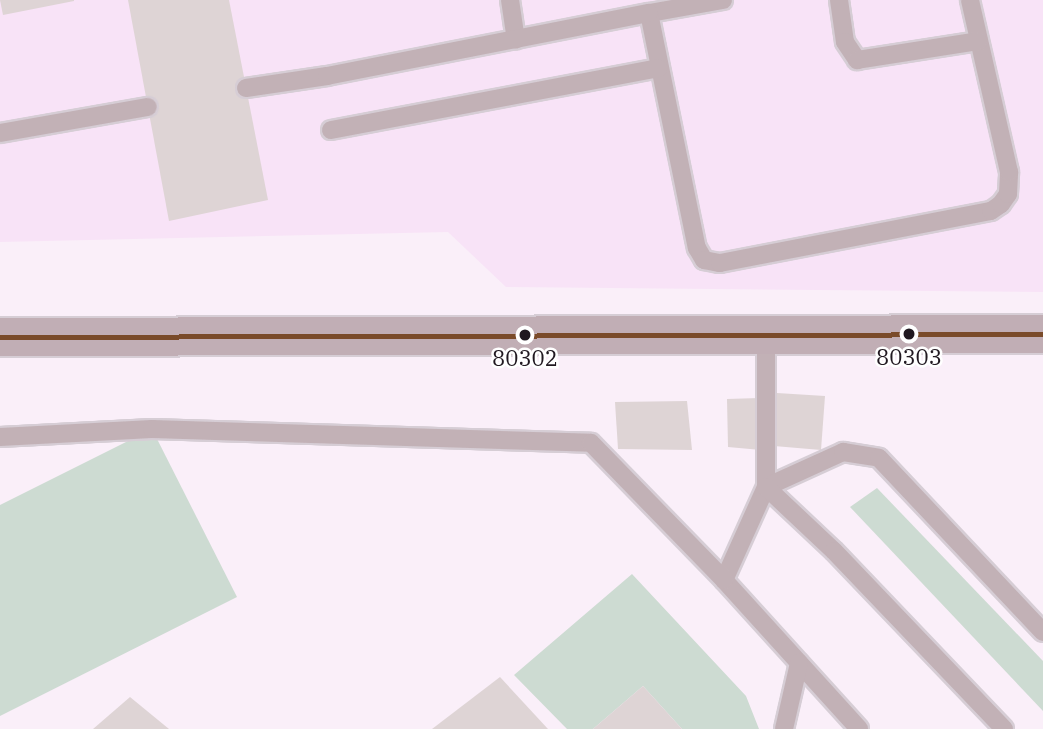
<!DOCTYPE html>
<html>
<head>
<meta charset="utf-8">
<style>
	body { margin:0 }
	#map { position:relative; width:1043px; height:729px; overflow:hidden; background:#faeff9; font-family:"IBM Plex Serif",serif }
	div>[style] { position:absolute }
	.built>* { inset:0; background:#f8e3f7 }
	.green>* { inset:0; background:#cddbd2 }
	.building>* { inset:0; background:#ded4d5 }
	.roads { filter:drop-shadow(2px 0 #d6cdd5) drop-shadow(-2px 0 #d6cdd5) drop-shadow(0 2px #d6cdd5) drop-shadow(0 -2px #d6cdd5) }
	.lane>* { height:18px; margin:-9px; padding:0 9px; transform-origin:9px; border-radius:9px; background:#c2b1b6 }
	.secondary>* { height:38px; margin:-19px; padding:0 19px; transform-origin:19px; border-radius:19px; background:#c1aeb5 }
	.bus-1>* { height:5px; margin:-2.5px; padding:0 2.5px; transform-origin:2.5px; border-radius:2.5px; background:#7a4b2a }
	.dots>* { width:19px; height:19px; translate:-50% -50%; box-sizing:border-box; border:4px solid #fff; border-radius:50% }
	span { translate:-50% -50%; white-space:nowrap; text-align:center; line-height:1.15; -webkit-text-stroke:5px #fff; paint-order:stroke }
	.bus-label { font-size:22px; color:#201820 }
</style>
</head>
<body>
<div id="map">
	<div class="built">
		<div style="clip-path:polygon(0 0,1043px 0,1043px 292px,506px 287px,448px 232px,0 242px)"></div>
	</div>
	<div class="green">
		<div style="clip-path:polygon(152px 429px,237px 597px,0 716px,0 505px)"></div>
		<div style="clip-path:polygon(877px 488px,1043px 661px,1043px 711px,850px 507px)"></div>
		<div style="clip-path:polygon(632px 574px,746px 696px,759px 729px,682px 729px,643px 686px,593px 729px,567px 729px,514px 675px)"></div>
	</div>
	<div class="building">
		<div style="clip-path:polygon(0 0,74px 0,74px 1px,3px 15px)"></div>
		<div style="clip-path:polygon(128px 0,229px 0,268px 200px,169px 221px)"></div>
		<div style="clip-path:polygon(777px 393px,825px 396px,821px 450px,774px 446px)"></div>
		<div style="clip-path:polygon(759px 398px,761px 450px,728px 447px,727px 399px)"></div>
		<div style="clip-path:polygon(687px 401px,692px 450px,618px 449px,615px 402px)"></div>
		<div style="clip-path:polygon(500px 677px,548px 729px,432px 729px)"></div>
		<div style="clip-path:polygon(643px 686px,682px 729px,593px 729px)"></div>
		<div style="clip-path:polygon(130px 697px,169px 729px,93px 729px)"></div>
	</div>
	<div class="roads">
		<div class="lane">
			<div style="left:510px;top:0;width:40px;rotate:81.5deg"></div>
			<div style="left:723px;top:0;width:75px;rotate:170deg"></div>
			<div style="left:649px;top:13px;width:240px;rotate:78.5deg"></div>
			<div style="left:697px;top:248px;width:14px;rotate:60deg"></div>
			<div style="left:704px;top:260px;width:16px;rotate:11deg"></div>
			<div style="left:720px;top:263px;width:276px;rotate:-10.9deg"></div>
			<div style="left:991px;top:211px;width:12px;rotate:-35deg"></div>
			<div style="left:1001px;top:204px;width:12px;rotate:-55deg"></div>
			<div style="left:1008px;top:194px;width:22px;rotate:-87deg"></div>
			<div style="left:1009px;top:172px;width:176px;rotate:-102.8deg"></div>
			<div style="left:839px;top:0;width:42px;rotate:81.9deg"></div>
			<div style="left:845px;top:42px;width:22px;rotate:56deg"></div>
			<div style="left:857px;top:60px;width:123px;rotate:-8.9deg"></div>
			<div style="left:246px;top:88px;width:82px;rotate:-8.4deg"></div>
			<div style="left:327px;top:76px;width:328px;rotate:-11.1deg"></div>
			<div style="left:331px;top:130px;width:333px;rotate:-10.7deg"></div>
			<div style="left:0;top:133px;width:150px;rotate:-10deg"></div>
			<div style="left:766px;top:332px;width:155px;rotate:90deg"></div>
			<div style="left:766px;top:487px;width:102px;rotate:114.3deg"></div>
			<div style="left:724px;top:580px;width:201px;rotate:47.8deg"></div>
			<div style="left:0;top:437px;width:152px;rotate:-3deg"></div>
			<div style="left:152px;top:429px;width:439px;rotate:1.8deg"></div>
			<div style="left:591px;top:443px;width:191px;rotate:45.8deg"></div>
			<div style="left:766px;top:487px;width:85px;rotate:-24.4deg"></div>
			<div style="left:843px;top:452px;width:36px;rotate:9deg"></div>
			<div style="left:879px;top:458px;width:239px;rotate:46.7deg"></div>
			<div style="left:766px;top:487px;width:93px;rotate:43.3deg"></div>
			<div style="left:834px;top:551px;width:246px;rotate:46.3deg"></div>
			<div style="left:784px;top:729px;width:68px;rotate:-77.2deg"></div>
		</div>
		<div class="secondary">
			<div style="left:0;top:337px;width:1043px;rotate:-0.16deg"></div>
		</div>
	</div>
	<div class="bus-1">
		<div style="left:0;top:337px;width:1043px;rotate:-0.16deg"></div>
	</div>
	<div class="dots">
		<div style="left:909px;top:334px;background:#201820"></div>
		<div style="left:525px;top:335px;background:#201820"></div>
	</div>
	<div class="bus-label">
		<span style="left:909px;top:357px">80303</span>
		<span style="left:525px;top:358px">80302</span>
	</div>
</div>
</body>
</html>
